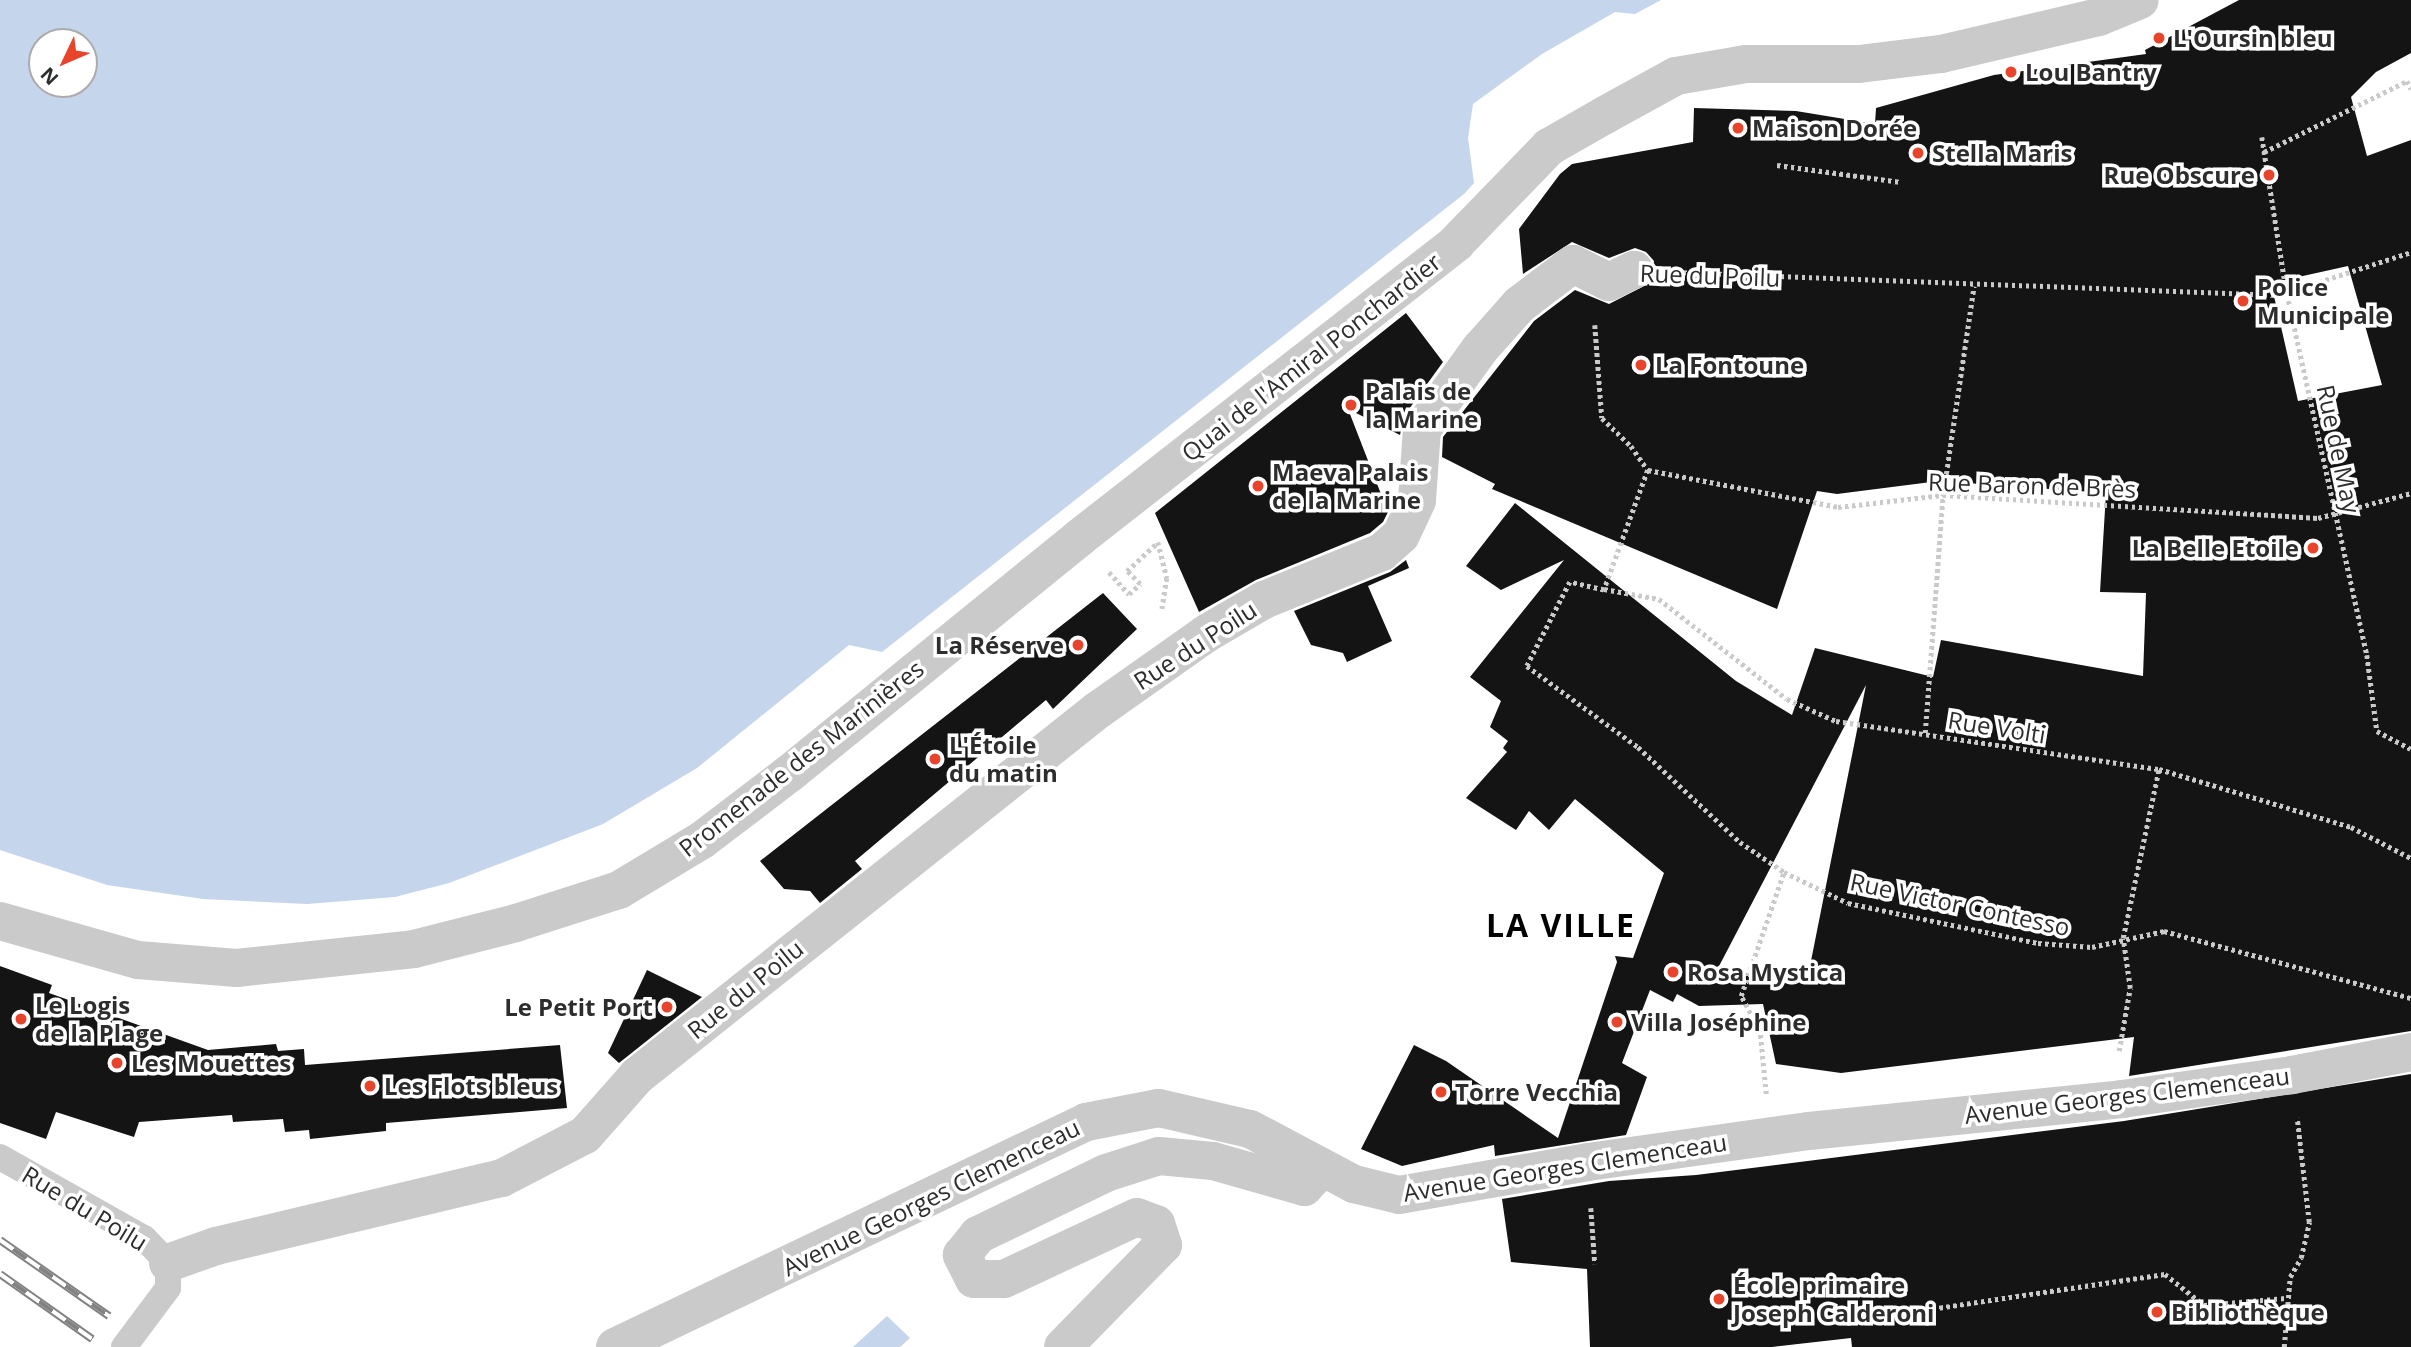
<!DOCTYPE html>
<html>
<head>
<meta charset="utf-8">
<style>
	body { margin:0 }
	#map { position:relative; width:2411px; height:1347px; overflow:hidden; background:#fff; font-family:"Open Sans",sans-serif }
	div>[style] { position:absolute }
	.water>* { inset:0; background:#c5d5eb }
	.building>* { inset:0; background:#141414 }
	.path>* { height:4.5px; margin-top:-2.25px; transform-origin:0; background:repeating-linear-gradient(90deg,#cacaca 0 3.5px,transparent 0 7px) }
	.service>* { height:26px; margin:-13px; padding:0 13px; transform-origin:13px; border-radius:13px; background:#cacaca }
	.pedestrian>* { height:38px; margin:-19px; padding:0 19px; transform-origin:19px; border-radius:19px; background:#cacaca }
	.minor>* { height:38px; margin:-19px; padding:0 19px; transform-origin:19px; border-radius:19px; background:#cacaca }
	.rail>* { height:8px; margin-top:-4px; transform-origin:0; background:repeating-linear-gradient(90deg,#fff 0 16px,#828282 0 32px); box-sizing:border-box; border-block:2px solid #828282 }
	.dots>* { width:19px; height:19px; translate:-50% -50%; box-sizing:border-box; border:4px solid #fff; border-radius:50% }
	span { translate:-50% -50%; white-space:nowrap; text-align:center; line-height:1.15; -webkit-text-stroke:7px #fff; paint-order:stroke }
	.poi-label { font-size:24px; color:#2d2d2d; font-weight:700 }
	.left { translate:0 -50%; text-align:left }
	.right { translate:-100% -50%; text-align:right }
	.street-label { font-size:24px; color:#2d2d2d }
	.district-label { font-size:32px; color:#000; font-weight:700; letter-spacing:2px }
	.north { position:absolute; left:28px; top:28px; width:70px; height:70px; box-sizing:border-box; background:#fff; border:2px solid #ababab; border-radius:50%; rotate:226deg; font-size:19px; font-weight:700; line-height:28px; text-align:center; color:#2d2d2d }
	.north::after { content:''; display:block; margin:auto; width:24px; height:32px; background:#e8442b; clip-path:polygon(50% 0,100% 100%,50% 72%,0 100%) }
</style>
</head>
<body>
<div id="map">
	<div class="water">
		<div style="clip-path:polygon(evenodd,0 0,1661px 0,1635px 14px,1615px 12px,1542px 54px,1473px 104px,1468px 138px,1474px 183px,1464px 194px,882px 652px,849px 645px,697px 768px,603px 824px,449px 883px,395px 897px,307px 904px,203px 899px,107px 885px,0 850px,0 0,42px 42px,84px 42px,84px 84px,42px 84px,42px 42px)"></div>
		<div style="clip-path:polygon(887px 1316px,910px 1338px,900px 1347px,853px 1347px)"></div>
	</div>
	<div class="building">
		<div style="clip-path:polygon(evenodd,2239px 0,2411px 0,2411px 53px,2376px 72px,2351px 97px,2367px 156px,2411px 140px,2411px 1031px,2129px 1076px,2134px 1037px,1841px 1073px,1776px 1064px,1763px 1004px,1699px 1006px,1677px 994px,1673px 1002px,1650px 990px,1622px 1063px,1647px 1077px,1626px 1135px,1495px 1156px,1494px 1145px,1402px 1166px,1361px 1149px,1414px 1045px,1446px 1061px,1558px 1138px,1617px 962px,1615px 956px,1633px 958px,1664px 873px,1575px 799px,1549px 830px,1529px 811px,1516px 830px,1466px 798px,1507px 752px,1503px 748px,1508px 741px,1490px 727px,1501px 701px,1470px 677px,1564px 560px,1501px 590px,1466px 566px,1515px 503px,1736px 681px,1792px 715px,1815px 648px,1933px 677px,1941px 640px,2143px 676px,2146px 593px,2100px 592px,2106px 493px,1939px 481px,1837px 494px,1817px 491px,1777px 609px,1492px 489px,1495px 484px,1442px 457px,1443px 437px,1534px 321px,1575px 290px,1609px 304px,1652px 282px,1654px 261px,1646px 252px,1635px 248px,1609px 258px,1572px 242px,1523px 274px,1519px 229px,1560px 174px,1572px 164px,1693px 142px,1694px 108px,1796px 111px,1875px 124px,1876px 108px,1994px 75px,2146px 54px,2145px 50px,2239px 0,2348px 266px,2382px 385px,2298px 401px,2271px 283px,2348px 266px,2239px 0,1866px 685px,1807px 981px,1717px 970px,1866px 685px)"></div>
		<div style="clip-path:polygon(1406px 313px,1443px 362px,1404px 416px,1400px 435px,1348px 409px,1388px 512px,1383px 522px,1370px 533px,1256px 580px,1199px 612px,1155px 513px)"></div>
		<div style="clip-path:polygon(1406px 560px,1409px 568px,1368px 586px,1392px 641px,1347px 662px,1343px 653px,1311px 645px,1294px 611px,1390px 572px)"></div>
		<div style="clip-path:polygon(1103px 593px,1137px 629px,1053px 709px,1046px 700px,855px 861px,862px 869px,820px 903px,810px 891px,784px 889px,760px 861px)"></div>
		<div style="clip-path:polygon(0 966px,52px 985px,49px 993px,208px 1050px,276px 1044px,278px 1051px,304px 1049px,305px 1065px,560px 1045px,567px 1108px,386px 1123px,386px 1131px,310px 1139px,309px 1130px,285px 1132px,283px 1119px,233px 1122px,232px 1115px,139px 1122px,134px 1137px,56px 1112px,46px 1139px,0 1123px)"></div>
		<div style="clip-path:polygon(647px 970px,702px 997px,619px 1063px,608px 1053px)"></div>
		<div style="clip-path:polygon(2411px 1074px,2411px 1347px,1852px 1347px,1851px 1338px,1772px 1347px,1590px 1347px,1587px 1269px,1511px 1262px,1502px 1199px,1609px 1181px,1696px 1175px,2124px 1121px)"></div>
	</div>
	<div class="path">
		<div style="left:2262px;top:137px;width:159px;rotate:81deg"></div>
		<div style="left:2287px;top:294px;width:370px;rotate:77.5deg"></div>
		<div style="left:2367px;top:655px;width:77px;rotate:82.5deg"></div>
		<div style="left:2377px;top:731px;width:38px;rotate:28deg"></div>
		<div style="left:2264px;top:152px;width:160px;rotate:-26.4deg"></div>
		<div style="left:2407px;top:81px;width:9px;rotate:63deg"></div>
		<div style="left:1777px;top:165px;width:125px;rotate:7.8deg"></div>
		<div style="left:1676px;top:272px;width:603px;rotate:2.18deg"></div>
		<div style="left:2279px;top:295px;width:139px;rotate:-18deg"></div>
		<div style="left:1595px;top:325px;width:93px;rotate:85.7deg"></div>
		<div style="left:1602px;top:418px;width:40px;rotate:44deg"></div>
		<div style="left:1631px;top:446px;width:29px;rotate:55deg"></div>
		<div style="left:1648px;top:470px;width:128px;rotate:110.1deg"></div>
		<div style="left:1604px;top:590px;width:35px;rotate:-167deg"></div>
		<div style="left:1570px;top:582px;width:94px;rotate:117.1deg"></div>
		<div style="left:1527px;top:666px;width:137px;rotate:36.1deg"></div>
		<div style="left:1638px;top:747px;width:139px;rotate:43deg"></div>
		<div style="left:1740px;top:842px;width:53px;rotate:34.3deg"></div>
		<div style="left:1784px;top:872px;width:71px;rotate:25.8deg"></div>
		<div style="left:1848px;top:903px;width:194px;rotate:11.9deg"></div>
		<div style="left:2038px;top:943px;width:54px;rotate:4.2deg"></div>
		<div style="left:2092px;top:947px;width:74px;rotate:-12.5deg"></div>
		<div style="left:2164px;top:931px;width:256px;rotate:15.2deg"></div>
		<div style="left:1648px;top:470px;width:194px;rotate:11deg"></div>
		<div style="left:1838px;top:507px;width:106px;rotate:-6.5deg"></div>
		<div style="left:1943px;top:495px;width:376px;rotate:3.5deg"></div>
		<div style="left:2318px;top:518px;width:96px;rotate:-15deg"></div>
		<div style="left:1109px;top:572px;width:30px;rotate:48deg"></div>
		<div style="left:1129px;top:594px;width:15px;rotate:-42deg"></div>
		<div style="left:1140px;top:584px;width:18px;rotate:-135deg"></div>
		<div style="left:1127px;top:571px;width:42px;rotate:-43.1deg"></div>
		<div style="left:1158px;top:542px;width:37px;rotate:76deg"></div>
		<div style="left:1167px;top:578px;width:31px;rotate:99deg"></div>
		<div style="left:1604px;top:589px;width:56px;rotate:10.3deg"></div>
		<div style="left:1659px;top:599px;width:162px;rotate:38deg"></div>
		<div style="left:1787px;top:699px;width:54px;rotate:24.2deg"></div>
		<div style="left:1836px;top:721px;width:327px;rotate:8.5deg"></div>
		<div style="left:2159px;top:769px;width:201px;rotate:16.8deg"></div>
		<div style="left:2351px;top:827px;width:68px;rotate:27.3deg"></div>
		<div style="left:1925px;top:733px;width:239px;rotate:-85.7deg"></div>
		<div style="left:1943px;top:495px;width:211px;rotate:-81.6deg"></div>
		<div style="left:2119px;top:1051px;width:64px;rotate:-80.1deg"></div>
		<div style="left:2130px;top:988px;width:50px;rotate:-98deg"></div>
		<div style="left:2123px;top:938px;width:173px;rotate:-78deg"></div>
		<div style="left:1766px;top:1094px;width:62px;rotate:-95.5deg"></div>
		<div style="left:1760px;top:1032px;width:41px;rotate:-117.8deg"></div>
		<div style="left:1741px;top:996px;width:131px;rotate:-70.9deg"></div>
		<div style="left:1591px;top:1208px;width:56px;rotate:85.9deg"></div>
		<div style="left:1884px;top:1316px;width:284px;rotate:-8.5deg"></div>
		<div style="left:2165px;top:1274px;width:50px;rotate:38.5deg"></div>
		<div style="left:2204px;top:1305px;width:82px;rotate:-4.9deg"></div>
		<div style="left:2284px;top:1347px;width:70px;rotate:-85.1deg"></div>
		<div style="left:2290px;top:1277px;width:22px;rotate:-60deg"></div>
		<div style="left:2301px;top:1258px;width:37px;rotate:-77deg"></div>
		<div style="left:2309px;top:1222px;width:105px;rotate:-96.6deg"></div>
	</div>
	<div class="service">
		<div style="left:0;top:1157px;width:165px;rotate:29.4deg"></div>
		<div style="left:144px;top:1238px;width:35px;rotate:46deg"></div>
		<div style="left:168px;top:1263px;width:25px;rotate:90deg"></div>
		<div style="left:168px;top:1288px;width:74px;rotate:126.7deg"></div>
	</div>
	<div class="pedestrian">
		<div style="left:168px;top:1263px;width:51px;rotate:-19.5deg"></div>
		<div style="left:216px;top:1246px;width:294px;rotate:-13.4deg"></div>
		<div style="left:502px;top:1178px;width:93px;rotate:-27.4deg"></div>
		<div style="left:585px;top:1135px;width:79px;rotate:-48.6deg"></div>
		<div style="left:637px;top:1076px;width:589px;rotate:-38.45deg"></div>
		<div style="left:1098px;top:710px;width:133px;rotate:-35.2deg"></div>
		<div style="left:1207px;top:633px;width:66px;rotate:-30.1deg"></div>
		<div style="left:1264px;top:600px;width:127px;rotate:-22.1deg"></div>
		<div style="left:1382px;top:552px;width:25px;rotate:-42deg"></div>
		<div style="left:1401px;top:535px;width:38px;rotate:-65deg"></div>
		<div style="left:1417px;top:500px;width:71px;rotate:-86deg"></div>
		<div style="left:1422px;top:429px;width:99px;rotate:-54.1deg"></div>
		<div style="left:1480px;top:349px;width:59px;rotate:-48.4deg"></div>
		<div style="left:1519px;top:305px;width:68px;rotate:-37.2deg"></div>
		<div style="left:1573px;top:264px;width:40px;rotate:26.6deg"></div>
		<div style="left:1609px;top:282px;width:28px;rotate:-26deg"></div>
	</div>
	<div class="minor">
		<div style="left:0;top:921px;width:143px;rotate:15.8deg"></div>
		<div style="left:138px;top:960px;width:99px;rotate:4.6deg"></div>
		<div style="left:237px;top:968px;width:178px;rotate:-6.1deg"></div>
		<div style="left:414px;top:949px;width:105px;rotate:-14.3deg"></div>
		<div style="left:516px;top:923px;width:108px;rotate:-17.8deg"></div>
		<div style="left:619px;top:890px;width:97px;rotate:-31.1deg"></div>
		<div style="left:702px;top:840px;width:111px;rotate:-37.3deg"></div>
		<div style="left:790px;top:773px;width:372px;rotate:-39.1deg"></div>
		<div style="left:1079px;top:538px;width:479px;rotate:-38deg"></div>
		<div style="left:1456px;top:243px;width:134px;rotate:-45.9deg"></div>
		<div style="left:1549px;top:147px;width:64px;rotate:-29.7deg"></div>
		<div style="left:1605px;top:115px;width:81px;rotate:-28.8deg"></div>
		<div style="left:1676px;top:76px;width:71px;rotate:-9.7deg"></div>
		<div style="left:1746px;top:64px;width:113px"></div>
		<div style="left:1859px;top:64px;width:83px;rotate:-7deg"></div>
		<div style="left:1941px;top:54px;width:162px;rotate:-13.2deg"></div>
		<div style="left:2099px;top:17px;width:44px;rotate:-22.5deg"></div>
		<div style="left:615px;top:1347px;width:522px;rotate:-25.53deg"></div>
		<div style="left:1086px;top:1122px;width:74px;rotate:-10.9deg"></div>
		<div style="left:1159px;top:1108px;width:93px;rotate:13deg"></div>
		<div style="left:1250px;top:1129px;width:118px;rotate:27.9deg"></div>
		<div style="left:1354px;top:1184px;width:46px;rotate:13.7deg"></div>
		<div style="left:1399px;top:1195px;width:192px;rotate:-9.9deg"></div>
		<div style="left:1588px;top:1162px;width:223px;rotate:-8deg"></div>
		<div style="left:1809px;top:1131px;width:315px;rotate:-5.8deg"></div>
		<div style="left:2122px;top:1099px;width:172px;rotate:-8deg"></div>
		<div style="left:2292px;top:1075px;width:121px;rotate:-10.9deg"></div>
		<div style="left:1063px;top:1347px;width:143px;rotate:-45.6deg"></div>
		<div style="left:1163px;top:1245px;width:22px;rotate:-108deg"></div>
		<div style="left:1156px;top:1224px;width:20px;rotate:-160deg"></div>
		<div style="left:1137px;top:1217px;width:147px;rotate:155deg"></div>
		<div style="left:1004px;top:1279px;width:30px;rotate:180deg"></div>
		<div style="left:974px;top:1279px;width:27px;rotate:-117deg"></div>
		<div style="left:962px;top:1255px;width:26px;rotate:-51deg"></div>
		<div style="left:978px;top:1235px;width:142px;rotate:-25.8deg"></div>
		<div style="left:1106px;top:1173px;width:56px;rotate:-17.8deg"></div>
		<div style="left:1159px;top:1156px;width:54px;rotate:5.3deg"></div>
		<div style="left:1213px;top:1161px;width:95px;rotate:15.9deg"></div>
		<div style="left:1304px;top:1187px;width:25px;rotate:-47deg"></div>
	</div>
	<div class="rail">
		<div style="left:0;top:1240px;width:133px;rotate:34.9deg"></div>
		<div style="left:0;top:1274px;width:113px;rotate:35.2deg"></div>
	</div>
	<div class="dots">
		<div style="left:2159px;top:38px;background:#e8442b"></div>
		<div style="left:2011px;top:72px;background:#e8442b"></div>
		<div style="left:1738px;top:128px;background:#e8442b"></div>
		<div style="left:1918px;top:153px;background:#e8442b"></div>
		<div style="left:2269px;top:175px;background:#e8442b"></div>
		<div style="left:2243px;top:301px;background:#e8442b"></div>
		<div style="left:1641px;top:365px;background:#e8442b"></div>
		<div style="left:1351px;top:405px;background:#e8442b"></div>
		<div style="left:1258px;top:486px;background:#e8442b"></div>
		<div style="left:2313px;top:548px;background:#e8442b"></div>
		<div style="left:1078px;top:645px;background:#e8442b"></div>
		<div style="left:935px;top:759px;background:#e8442b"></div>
		<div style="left:1673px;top:972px;background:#e8442b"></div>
		<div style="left:667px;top:1007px;background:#e8442b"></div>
		<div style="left:21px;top:1019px;background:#e8442b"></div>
		<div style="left:1617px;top:1022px;background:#e8442b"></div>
		<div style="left:117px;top:1063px;background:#e8442b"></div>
		<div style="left:370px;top:1086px;background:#e8442b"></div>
		<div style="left:1441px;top:1092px;background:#e8442b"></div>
		<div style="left:1719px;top:1299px;background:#e8442b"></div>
		<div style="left:2157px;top:1312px;background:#e8442b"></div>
	</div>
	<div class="poi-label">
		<span class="left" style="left:2173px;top:38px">L'Oursin bleu</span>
		<span class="left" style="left:2025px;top:72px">Lou Bantry</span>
		<span class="left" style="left:1752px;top:128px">Maison Dorée</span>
		<span class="left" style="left:1932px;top:153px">Stella Maris</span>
		<span class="right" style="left:2255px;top:175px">Rue Obscure</span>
		<span class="left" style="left:2257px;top:301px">Police<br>Municipale</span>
		<span class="left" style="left:1655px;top:365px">La Fontoune</span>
		<span class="left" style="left:1365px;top:405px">Palais de<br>la Marine</span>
		<span class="left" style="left:1272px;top:486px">Maeva Palais<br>de la Marine</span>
		<span class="right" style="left:2299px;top:548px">La Belle Etoile</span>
		<span class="right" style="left:1064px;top:645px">La Réserve</span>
		<span class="left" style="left:949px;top:759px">L'Étoile<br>du matin</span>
		<span class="left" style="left:1687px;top:972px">Rosa Mystica</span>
		<span class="left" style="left:35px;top:1019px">Le Logis<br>de la Plage</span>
		<span class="right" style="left:653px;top:1007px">Le Petit Port</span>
		<span class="left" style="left:1631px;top:1022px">Villa Joséphine</span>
		<span class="left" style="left:131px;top:1063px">Les Mouettes</span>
		<span class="left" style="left:384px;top:1086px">Les Flots bleus</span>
		<span class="left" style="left:1455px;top:1092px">Torre Vecchia</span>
		<span class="left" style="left:1733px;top:1299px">École primaire<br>Joseph Calderoni</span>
		<span class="left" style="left:2171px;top:1312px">Bibliothèque</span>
	</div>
	<div class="street-label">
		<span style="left:1710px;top:275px;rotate:2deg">Rue du Poilu</span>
		<span style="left:1311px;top:357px;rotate:-38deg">Quai de l'Amiral Ponchardier</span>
		<span style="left:2339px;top:449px;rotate:78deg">Rue de May</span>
		<span style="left:2032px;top:485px;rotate:2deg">Rue Baron de Brès</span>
		<span style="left:1195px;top:645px;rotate:-33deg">Rue du Poilu</span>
		<span style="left:1997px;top:727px;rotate:9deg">Rue Volti</span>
		<span style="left:801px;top:758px;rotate:-38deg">Promenade des Marinières</span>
		<span style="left:1960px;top:904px;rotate:12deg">Rue Victor Contesso</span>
		<span style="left:745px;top:989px;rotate:-39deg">Rue du Poilu</span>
		<span style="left:2127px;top:1095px;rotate:-7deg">Avenue Georges Clemenceau</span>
		<span style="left:1565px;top:1167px;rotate:-9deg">Avenue Georges Clemenceau</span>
		<span style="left:931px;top:1197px;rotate:-26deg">Avenue Georges Clemenceau</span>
		<span style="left:85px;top:1208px;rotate:31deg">Rue du Poilu</span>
	</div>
	<div class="district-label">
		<span style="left:1561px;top:925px">LA VILLE</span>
	</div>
	<div class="north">N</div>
</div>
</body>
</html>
